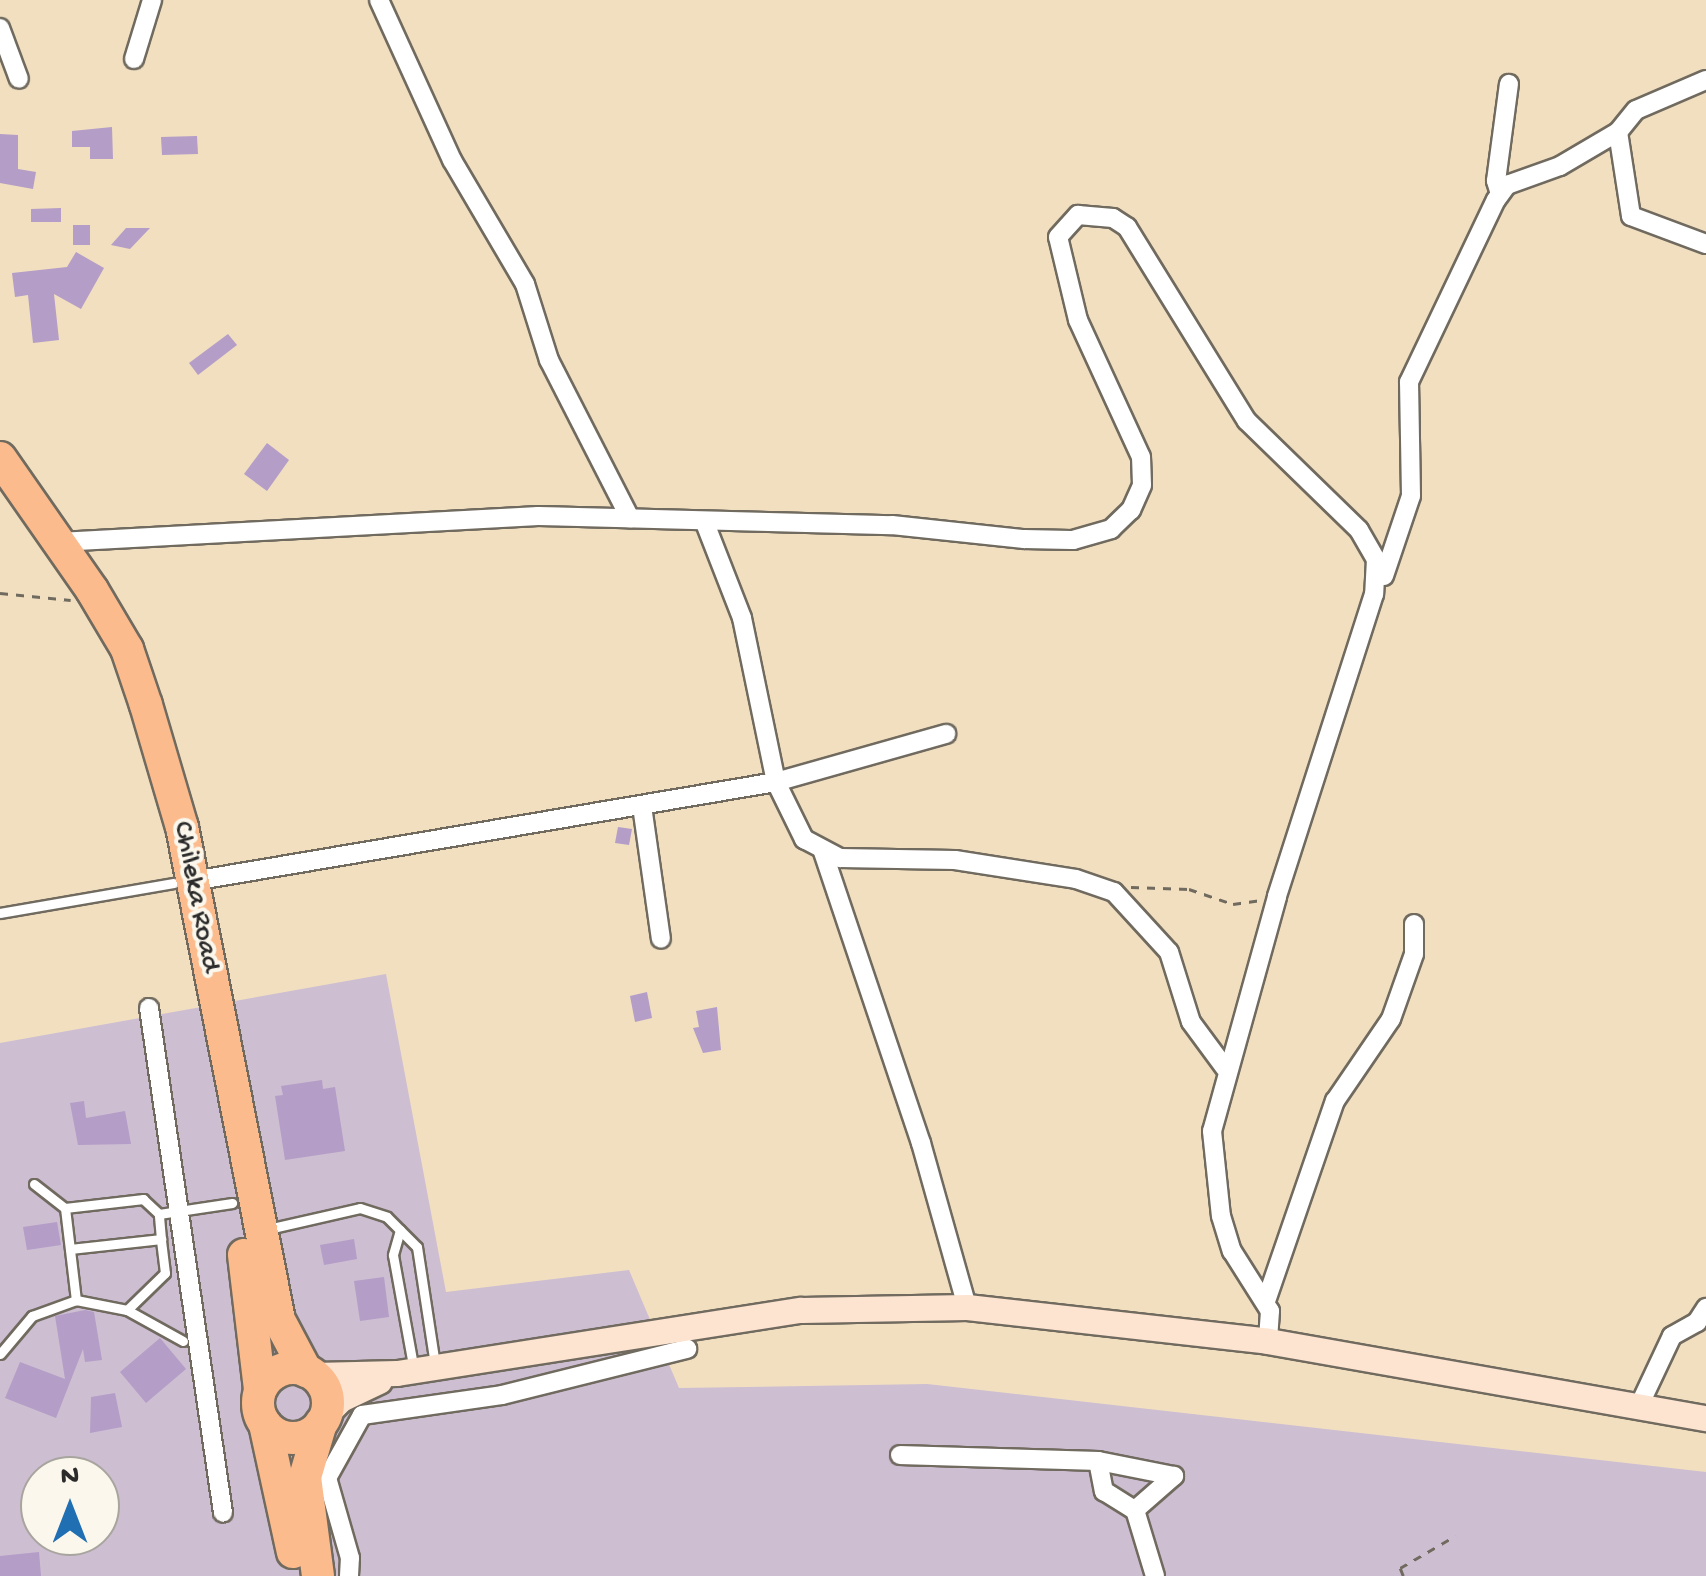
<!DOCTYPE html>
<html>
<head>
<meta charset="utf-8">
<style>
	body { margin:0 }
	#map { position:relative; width:1706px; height:1576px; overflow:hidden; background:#f1dfc0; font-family:"Gochi Hand",sans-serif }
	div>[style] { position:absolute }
	.industrial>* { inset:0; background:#cdbed2 }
	.building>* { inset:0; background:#b49dc7 }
	.path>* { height:2.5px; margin-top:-1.25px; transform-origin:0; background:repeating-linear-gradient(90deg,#706a5f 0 8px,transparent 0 16px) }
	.roads { filter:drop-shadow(2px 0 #706a5f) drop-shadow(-2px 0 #706a5f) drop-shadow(0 2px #706a5f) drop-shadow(0 -2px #706a5f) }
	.lane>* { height:9px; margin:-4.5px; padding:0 4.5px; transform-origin:4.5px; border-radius:4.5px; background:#fff }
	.street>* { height:18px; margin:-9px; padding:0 9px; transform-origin:9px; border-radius:9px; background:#fff }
	.secondary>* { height:25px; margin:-12.5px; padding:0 12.5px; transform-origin:12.5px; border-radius:12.5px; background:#fde4d1 }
	.highway>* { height:32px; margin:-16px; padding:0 16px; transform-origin:16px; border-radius:16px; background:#fbbb8c }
	.highway>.ring { margin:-16px; padding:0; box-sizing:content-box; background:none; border:32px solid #fbbb8c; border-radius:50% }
	span { translate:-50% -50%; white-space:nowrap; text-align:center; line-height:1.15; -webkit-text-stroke:8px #fbf7ec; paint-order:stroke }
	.street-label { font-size:28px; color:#2b2b2b }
	.north { position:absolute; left:20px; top:1456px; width:100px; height:100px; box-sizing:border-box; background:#fbf7ec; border:2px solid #a8a59f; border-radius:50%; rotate:0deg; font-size:28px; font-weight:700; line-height:40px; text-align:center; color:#2b2b2b }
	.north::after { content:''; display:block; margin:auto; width:35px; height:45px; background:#1f6fb2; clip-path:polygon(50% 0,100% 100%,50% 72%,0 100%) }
</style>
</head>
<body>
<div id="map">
	<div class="industrial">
		<div style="clip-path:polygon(evenodd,386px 974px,446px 1292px,629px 1270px,679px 1388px,927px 1384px,1706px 1472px,1706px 1576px,0 1576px,0 1043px,386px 974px,40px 1476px,100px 1476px,100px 1536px,40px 1536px,40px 1476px)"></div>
	</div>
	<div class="building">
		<div style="clip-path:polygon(112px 127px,113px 159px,90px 159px,90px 147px,72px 147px,72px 131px)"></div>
		<div style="clip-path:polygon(0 134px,18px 135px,18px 169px,36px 172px,33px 189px,0 183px)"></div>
		<div style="clip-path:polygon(197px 136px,198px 154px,162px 155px,161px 137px)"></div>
		<div style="clip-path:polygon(61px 208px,61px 222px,31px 222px,31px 209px)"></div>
		<div style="clip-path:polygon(73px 225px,90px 225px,90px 245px,73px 245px)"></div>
		<div style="clip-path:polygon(126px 228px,150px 228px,130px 249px,111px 245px)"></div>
		<div style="clip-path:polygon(76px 252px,104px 268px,81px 309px,54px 294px,59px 340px,33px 343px,28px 295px,15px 297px,12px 273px,67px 267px)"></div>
		<div style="clip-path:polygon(228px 334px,237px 345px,198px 375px,189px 363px)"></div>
		<div style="clip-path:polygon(267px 443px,289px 460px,267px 491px,244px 474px)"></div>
		<div style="clip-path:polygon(618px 827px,632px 829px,629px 845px,615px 843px)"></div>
		<div style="clip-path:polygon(647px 992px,652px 1018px,635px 1022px,630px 996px)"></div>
		<div style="clip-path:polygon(717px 1007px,721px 1050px,703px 1053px,693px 1028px,699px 1027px,696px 1011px)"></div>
		<div style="clip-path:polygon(322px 1080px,323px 1089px,335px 1087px,345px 1151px,285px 1160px,275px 1096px,283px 1095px,281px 1086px)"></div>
		<div style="clip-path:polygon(84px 1101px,86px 1118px,125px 1111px,131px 1144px,78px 1145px,70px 1103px)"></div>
		<div style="clip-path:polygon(57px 1222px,61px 1245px,27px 1250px,23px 1227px)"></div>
		<div style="clip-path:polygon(354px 1239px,357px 1259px,324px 1265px,320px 1245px)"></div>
		<div style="clip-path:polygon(384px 1277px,389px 1317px,360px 1321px,354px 1281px)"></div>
		<div style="clip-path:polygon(85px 1310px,94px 1312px,102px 1360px,85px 1362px,83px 1349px,56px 1418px,5px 1398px,20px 1362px,65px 1379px,55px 1316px)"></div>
		<div style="clip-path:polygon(160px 1338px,186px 1369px,146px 1403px,120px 1372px)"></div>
		<div style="clip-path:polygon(115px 1393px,122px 1427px,90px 1433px,91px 1397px)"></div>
		<div style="clip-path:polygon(39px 1552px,41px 1576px,0 1576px,0 1556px)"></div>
	</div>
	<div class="path">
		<div style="left:0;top:593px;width:71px;rotate:5.6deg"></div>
		<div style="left:1131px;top:887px;width:58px;rotate:2deg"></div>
		<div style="left:1189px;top:889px;width:46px;rotate:18.8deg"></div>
		<div style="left:1233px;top:904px;width:27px;rotate:-8deg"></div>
		<div style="left:1403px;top:1576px;width:9px;rotate:-111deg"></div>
		<div style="left:1400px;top:1568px;width:64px;rotate:-30.2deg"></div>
	</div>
	<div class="roads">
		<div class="lane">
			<div style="left:0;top:913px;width:176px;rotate:-9.8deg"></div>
			<div style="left:34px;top:1184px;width:39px;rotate:38deg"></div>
			<div style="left:65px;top:1208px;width:79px;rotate:-6.6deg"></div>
			<div style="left:143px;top:1199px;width:22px;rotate:43deg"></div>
			<div style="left:159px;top:1214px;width:74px;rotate:-8.6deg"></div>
			<div style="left:65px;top:1208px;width:93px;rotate:83.2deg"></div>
			<div style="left:268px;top:1229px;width:94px;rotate:-12.9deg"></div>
			<div style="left:360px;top:1208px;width:28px;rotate:18deg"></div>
			<div style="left:387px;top:1217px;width:18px;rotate:45deg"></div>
			<div style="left:400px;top:1230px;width:26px;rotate:106deg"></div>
			<div style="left:393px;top:1255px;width:112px;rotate:79.7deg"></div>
			<div style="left:400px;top:1230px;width:24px;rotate:45deg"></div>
			<div style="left:417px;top:1247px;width:118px;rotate:81.3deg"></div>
			<div style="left:70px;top:1249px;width:92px;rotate:-6.3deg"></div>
			<div style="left:161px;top:1239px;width:25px;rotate:-95deg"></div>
			<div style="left:127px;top:1310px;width:53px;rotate:-44.2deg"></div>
			<div style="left:165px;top:1273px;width:34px;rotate:-97deg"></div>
			<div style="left:0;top:1354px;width:50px;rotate:-49.9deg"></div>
			<div style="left:32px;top:1316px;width:47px;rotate:-20deg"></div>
			<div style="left:76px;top:1300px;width:52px;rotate:11.1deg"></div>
			<div style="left:127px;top:1310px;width:64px;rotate:29deg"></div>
		</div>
		<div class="street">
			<div style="left:379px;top:0;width:176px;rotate:65.5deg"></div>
			<div style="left:452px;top:160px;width:144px;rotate:59.5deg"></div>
			<div style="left:525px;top:284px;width:80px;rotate:72.5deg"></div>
			<div style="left:549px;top:360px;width:178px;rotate:62.9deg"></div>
			<div style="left:0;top:28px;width:54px;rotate:69.6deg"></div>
			<div style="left:134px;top:59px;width:62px;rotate:-73deg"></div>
			<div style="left:1618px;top:132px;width:85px;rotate:81.2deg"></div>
			<div style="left:1631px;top:216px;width:80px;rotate:20.5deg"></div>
			<div style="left:1500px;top:194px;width:14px;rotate:-107deg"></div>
			<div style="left:1496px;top:181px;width:98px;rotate:-82.4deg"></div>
			<div style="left:705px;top:523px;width:102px;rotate:68.7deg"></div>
			<div style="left:742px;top:618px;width:167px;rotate:78.3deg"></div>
			<div style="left:776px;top:782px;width:64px;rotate:63.8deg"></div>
			<div style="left:804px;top:839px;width:41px;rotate:27.8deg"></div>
			<div style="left:840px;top:858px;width:115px;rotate:1deg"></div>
			<div style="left:955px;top:860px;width:122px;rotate:8.9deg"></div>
			<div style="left:1076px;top:879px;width:40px;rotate:18.9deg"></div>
			<div style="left:1114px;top:892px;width:81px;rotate:47.5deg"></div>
			<div style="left:1169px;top:952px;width:73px;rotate:72.6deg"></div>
			<div style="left:1191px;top:1022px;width:57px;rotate:53.5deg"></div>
			<div style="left:59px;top:542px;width:480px;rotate:-3.1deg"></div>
			<div style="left:538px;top:516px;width:354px;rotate:1.5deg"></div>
			<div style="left:892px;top:525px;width:133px;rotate:6.1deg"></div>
			<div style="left:1024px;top:539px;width:49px;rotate:1.2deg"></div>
			<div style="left:1073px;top:540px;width:40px;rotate:-16deg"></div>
			<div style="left:1111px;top:529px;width:28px;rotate:-44deg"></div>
			<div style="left:1131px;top:510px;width:27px;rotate:-66deg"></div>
			<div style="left:1142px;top:485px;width:28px;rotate:-92deg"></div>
			<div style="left:1141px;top:457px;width:151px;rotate:-114.7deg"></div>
			<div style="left:1078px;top:320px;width:85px;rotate:-103.5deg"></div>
			<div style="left:1058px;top:237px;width:30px;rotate:-48deg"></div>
			<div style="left:1078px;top:215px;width:35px;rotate:5deg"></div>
			<div style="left:1113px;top:218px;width:17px;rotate:33deg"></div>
			<div style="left:1127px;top:227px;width:228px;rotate:58.3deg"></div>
			<div style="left:1247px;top:421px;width:156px;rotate:44.2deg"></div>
			<div style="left:1359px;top:530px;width:34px;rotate:60deg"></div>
			<div style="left:1376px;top:559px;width:35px;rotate:93deg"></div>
			<div style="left:1374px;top:594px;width:318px;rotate:107.8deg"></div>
			<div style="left:1277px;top:897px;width:243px;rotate:105.5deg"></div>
			<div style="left:1212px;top:1131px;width:85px;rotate:84deg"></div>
			<div style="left:1221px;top:1216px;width:37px;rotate:73deg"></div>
			<div style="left:1232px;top:1251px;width:71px;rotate:57.7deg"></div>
			<div style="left:1270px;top:1311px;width:30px;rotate:94deg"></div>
			<div style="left:1384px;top:576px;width:84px;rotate:-71.4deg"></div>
			<div style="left:1411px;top:496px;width:114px;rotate:-91deg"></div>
			<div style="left:1409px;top:382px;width:202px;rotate:-64.5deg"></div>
			<div style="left:1496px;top:200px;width:19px;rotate:-54deg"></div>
			<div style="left:1507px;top:185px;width:56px;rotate:-19.7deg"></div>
			<div style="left:1560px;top:166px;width:67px;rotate:-30.4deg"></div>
			<div style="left:1618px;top:132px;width:28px;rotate:-51deg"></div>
			<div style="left:1636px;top:110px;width:76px;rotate:-23.2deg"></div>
			<div style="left:642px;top:806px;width:134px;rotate:81.9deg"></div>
			<div style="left:823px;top:852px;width:307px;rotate:71.4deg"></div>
			<div style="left:921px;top:1143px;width:170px;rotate:74.3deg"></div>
			<div style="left:193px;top:881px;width:591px;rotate:-9.64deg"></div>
			<div style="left:776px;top:782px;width:177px;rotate:-15.8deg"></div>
			<div style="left:149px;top:1008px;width:510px;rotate:81.66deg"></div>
			<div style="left:1266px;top:1301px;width:212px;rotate:-71deg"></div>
			<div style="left:1335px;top:1101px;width:99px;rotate:-55.7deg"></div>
			<div style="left:1391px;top:1019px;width:69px;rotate:-70.5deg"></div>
			<div style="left:1414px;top:954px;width:30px;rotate:-90deg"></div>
			<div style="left:1639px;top:1406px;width:77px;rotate:-64.8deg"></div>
			<div style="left:1672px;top:1336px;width:29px;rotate:-29deg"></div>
			<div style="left:1697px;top:1322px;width:17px;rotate:-57deg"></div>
			<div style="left:900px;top:1455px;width:198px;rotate:1.7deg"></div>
			<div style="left:1135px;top:1510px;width:52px;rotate:-41.1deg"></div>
			<div style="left:1174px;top:1476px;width:77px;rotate:-168.8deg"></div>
			<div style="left:1098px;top:1461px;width:31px;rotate:79deg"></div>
			<div style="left:1104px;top:1491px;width:36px;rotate:32deg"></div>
			<div style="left:1135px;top:1510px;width:69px;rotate:73.1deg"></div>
			<div style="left:349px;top:1576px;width:18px;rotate:-87deg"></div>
			<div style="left:350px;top:1558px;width:83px;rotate:-106deg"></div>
			<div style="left:327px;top:1478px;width:72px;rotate:-60.9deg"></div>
			<div style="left:362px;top:1415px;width:141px;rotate:-8.1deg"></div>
			<div style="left:502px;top:1395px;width:191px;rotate:-14deg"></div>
		</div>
		<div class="secondary">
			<div style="left:314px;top:1375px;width:83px;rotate:-1.4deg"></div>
			<div style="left:397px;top:1373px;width:409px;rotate:-8.9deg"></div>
			<div style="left:801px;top:1310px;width:166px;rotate:-1deg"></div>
			<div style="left:967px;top:1307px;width:303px;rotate:6.4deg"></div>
			<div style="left:1268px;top:1341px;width:445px;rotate:10deg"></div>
			<div style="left:325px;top:1415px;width:23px;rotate:-45deg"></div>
			<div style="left:341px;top:1399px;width:42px;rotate:-25.3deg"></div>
		</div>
		<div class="highway">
			<div style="left:0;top:458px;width:161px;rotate:55.1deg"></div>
			<div style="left:92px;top:590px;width:69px;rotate:59.3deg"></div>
			<div style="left:127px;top:649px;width:59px;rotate:71.3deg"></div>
			<div style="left:146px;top:705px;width:127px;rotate:73.6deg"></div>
			<div style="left:182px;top:827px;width:502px;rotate:78.87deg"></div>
			<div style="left:279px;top:1320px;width:58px;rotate:62.1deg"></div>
			<div style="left:244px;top:1255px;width:136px;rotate:83.2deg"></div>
			<div class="ring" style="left:258px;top:1368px;width:38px;height:38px"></div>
			<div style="left:265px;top:1424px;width:131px;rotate:77.7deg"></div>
			<div style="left:318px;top:1576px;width:100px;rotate:-97.5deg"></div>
			<div style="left:305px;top:1477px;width:56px;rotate:-73.5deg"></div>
		</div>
	</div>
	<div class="street-label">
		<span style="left:195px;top:897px;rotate:79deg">Chileka Road</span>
	</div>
	<div class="north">N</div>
</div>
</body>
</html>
